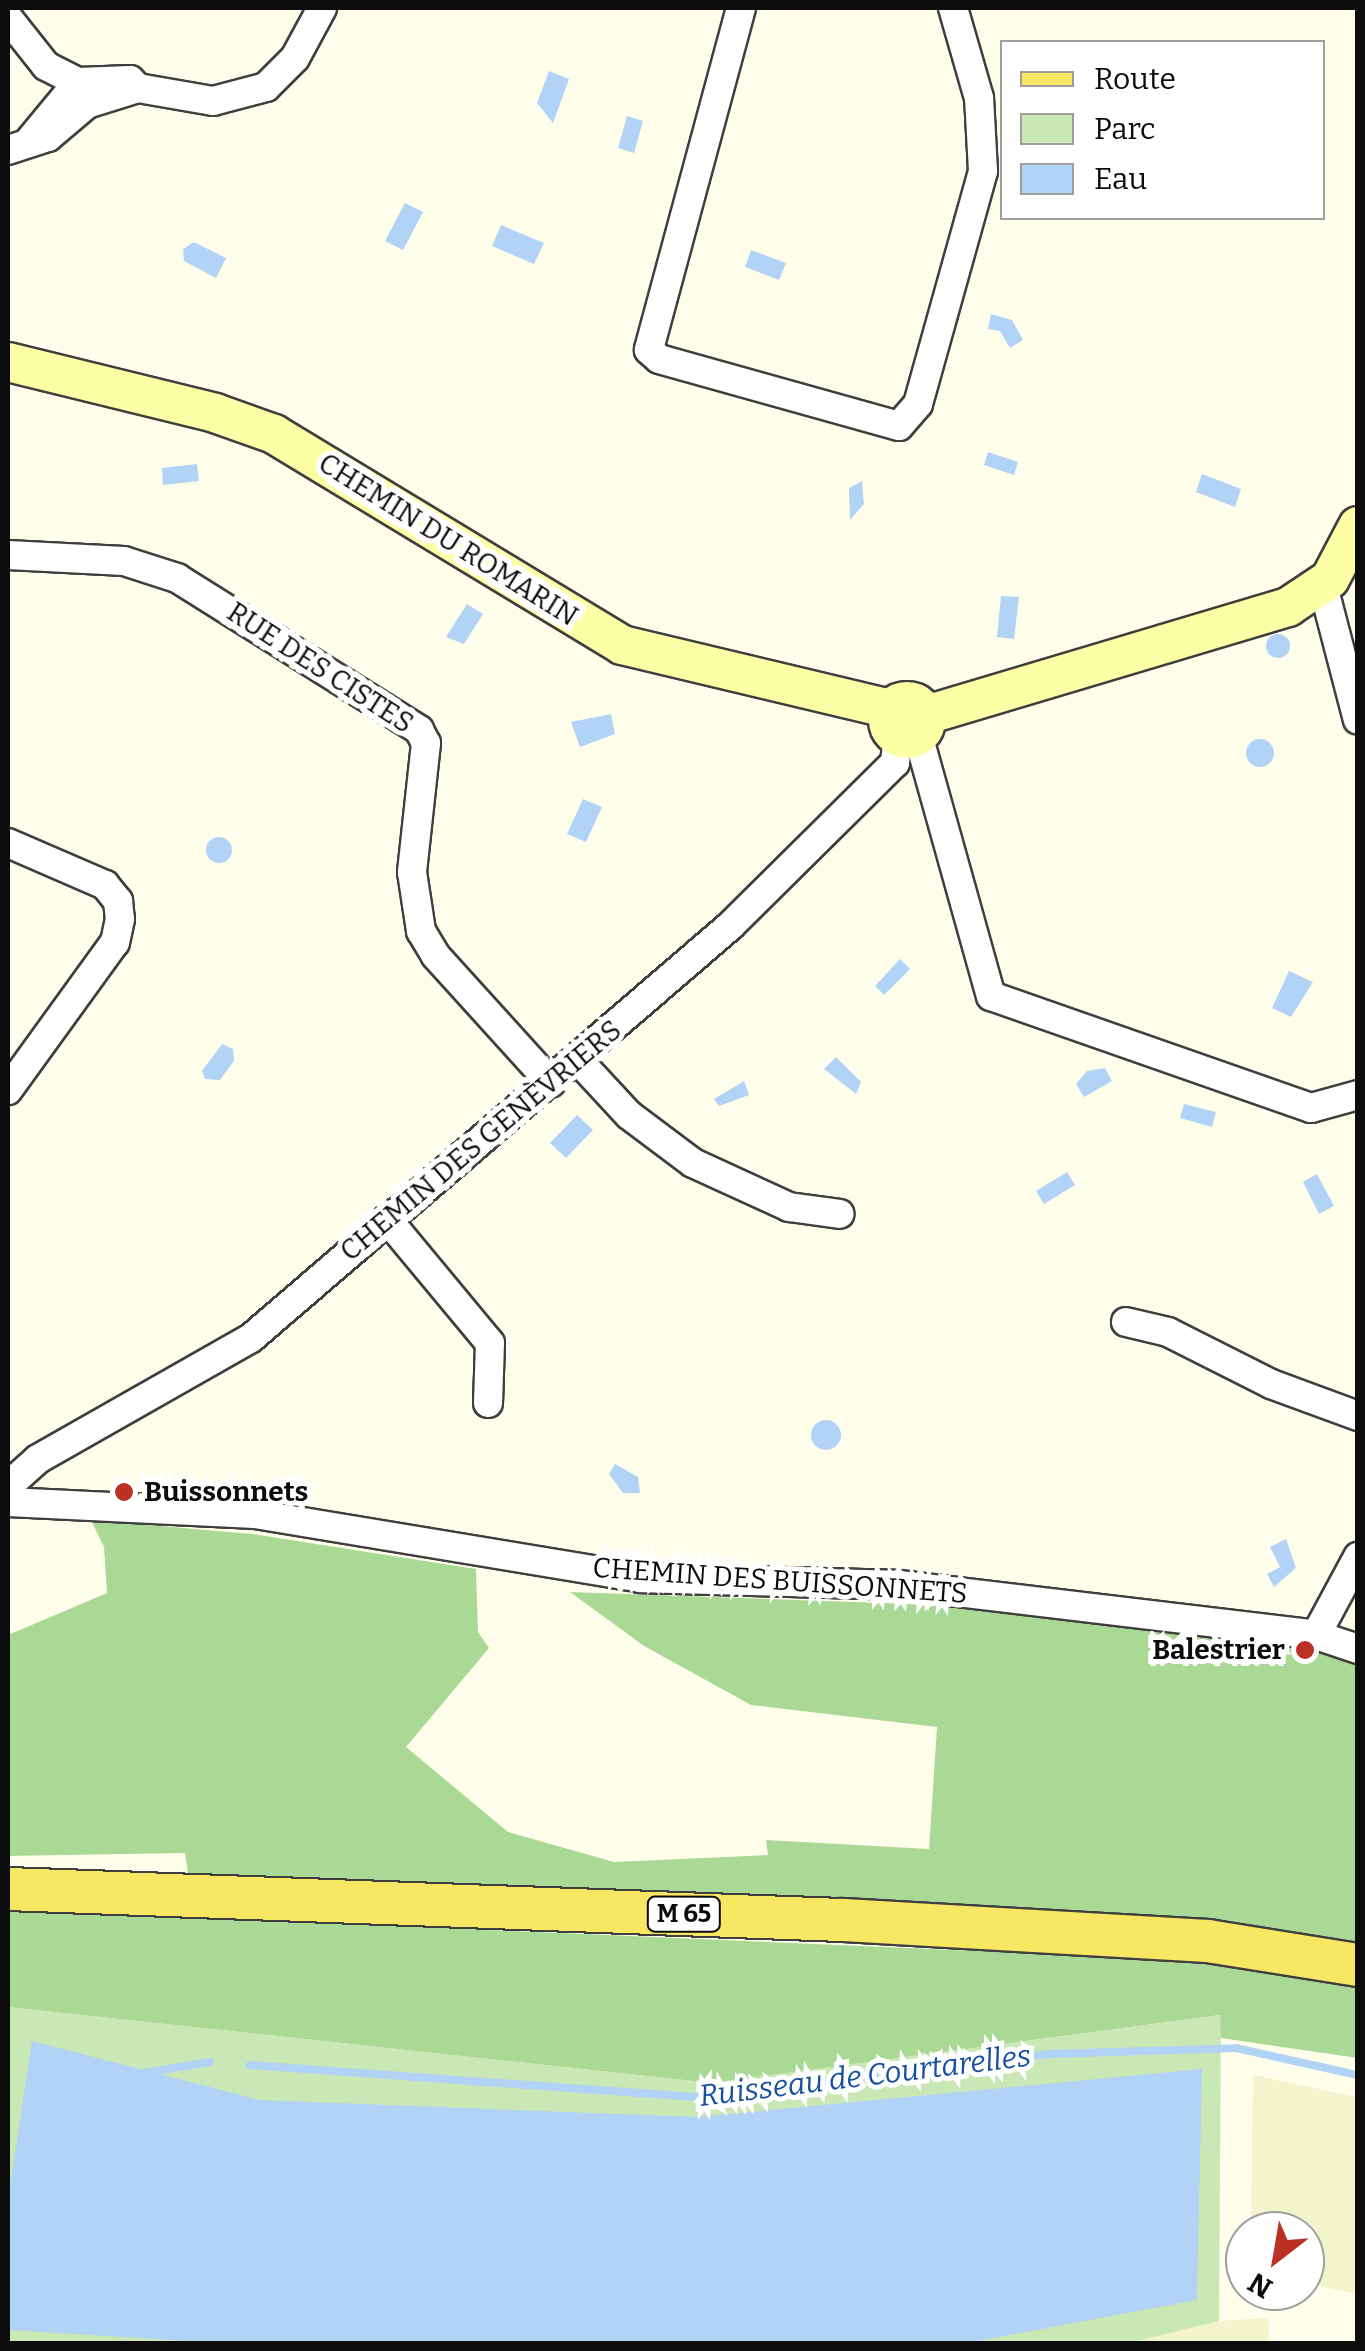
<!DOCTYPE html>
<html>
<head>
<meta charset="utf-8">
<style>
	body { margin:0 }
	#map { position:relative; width:1365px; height:2351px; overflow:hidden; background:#fffeeb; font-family:Bitter,serif }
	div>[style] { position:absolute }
	.farmland>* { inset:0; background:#f2f4cc }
	.green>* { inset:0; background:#c9e8b5 }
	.forest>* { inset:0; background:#aad995 }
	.water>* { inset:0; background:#b0d3f6 }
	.round { border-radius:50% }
	.stream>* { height:8px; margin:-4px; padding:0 4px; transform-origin:4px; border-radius:4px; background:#b0d3f6 }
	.roads { filter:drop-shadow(2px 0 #3f3f3f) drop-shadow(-2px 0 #3f3f3f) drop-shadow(0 2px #3f3f3f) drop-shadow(0 -2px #3f3f3f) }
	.street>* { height:28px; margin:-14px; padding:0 14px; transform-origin:14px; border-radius:14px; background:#fff }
	.secondary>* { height:38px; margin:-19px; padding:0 19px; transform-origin:19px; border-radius:19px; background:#fdffa6 }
	.secondary>.ring { margin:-19px; padding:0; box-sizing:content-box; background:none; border:38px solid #fdffa6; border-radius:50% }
	.primary>* { height:42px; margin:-21px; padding:0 21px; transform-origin:21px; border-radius:21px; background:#f8e762 }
	.dots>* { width:28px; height:28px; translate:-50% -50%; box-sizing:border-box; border:5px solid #fff; border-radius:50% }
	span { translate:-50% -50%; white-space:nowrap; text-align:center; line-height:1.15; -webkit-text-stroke:10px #fff; paint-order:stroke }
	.shield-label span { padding:2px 8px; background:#fff; border:2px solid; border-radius:8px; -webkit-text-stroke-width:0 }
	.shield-label { font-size:25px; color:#0c0c0c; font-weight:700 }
	.street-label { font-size:28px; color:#0c0c0c }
	.poi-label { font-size:28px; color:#0c0c0c; font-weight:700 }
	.left { translate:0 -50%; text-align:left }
	.right { translate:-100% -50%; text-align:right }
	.water-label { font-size:30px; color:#16509d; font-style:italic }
	.frame { position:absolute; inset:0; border:10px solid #0c0c0c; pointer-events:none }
	.legend { position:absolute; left:1000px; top:40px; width:325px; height:180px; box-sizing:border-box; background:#fff; border:2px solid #9e9e9e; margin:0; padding:12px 18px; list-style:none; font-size:30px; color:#0c0c0c }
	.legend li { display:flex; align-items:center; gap:20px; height:50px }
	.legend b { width:50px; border:2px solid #9e9e9e }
	.north { position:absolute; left:1225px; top:2211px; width:100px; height:100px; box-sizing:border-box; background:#fff; border:2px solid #9e9e9e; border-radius:50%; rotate:211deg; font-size:28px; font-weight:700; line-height:40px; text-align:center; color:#0c0c0c }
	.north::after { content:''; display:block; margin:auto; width:35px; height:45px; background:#bb3125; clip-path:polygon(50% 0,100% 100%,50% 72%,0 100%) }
</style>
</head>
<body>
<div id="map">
	<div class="farmland">
		<div style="clip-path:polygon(1253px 2075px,1357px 2097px,1357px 2294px,1305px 2283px,1305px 2231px,1251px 2231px)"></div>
		<div style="clip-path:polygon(1269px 2318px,1268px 2343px,1106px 2344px,1184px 2323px)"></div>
	</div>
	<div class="green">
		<div style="clip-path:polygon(8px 2007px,712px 2083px,1221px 2015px,1219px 2321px,1125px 2344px,8px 2344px)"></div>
	</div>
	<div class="forest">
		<div style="clip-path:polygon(91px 1520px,252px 1534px,476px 1569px,478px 1632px,489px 1648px,406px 1747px,508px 1832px,614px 1862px,768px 1855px,766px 1840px,929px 1849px,937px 1727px,751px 1705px,644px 1646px,570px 1592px,939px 1605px,1324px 1650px,1357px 1661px,1357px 1947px,189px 1880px,185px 1853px,8px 1856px,8px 1635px,107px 1593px,104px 1547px)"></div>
		<div style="clip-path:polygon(8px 1909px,1208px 1961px,1357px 1985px,1358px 2058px,1221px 2038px,1220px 2015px,712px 2083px,8px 2007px)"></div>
	</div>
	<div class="water">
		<div style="clip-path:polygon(549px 71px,569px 79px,553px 123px,537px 103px)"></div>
		<div style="clip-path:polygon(627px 116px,643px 121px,634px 153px,618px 148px)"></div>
		<div style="clip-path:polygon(405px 203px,423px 212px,403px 250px,385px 241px)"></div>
		<div style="clip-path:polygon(501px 225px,544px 243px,534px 264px,492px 246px)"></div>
		<div style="clip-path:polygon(194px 242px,226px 258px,216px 278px,184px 261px,183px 249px)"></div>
		<div style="clip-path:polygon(751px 250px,786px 263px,779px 280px,745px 267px)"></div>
		<div style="clip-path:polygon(991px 314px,1012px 320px,1023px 340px,1010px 348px,1000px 331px,988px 329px)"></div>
		<div style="clip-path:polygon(988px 452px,1018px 462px,1014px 475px,984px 465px)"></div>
		<div style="clip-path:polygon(197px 464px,199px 481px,163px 485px,162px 468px)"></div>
		<div style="clip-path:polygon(1202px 474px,1241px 489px,1235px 507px,1196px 492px)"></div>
		<div style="clip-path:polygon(862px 481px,864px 504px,850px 520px,849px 488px)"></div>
		<div style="clip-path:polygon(1001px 596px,1019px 597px,1014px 639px,997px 637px)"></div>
		<div style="clip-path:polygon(467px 604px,483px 614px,464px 644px,446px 637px)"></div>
		<div class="round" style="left:1266px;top:634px;width:24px;height:24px"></div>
		<div style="clip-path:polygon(611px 714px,615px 734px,580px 747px,571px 722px)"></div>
		<div class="round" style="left:1246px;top:739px;width:28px;height:28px"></div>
		<div style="clip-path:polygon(583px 799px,602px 807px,586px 842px,567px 834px)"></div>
		<div class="round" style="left:206px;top:837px;width:26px;height:26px"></div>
		<div style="clip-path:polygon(900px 959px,910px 969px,884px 995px,875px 986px)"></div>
		<div style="clip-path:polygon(1289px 971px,1313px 982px,1291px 1017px,1272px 1008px)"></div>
		<div style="clip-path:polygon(222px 1044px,233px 1049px,234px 1061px,220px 1080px,205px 1079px,202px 1071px)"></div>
		<div style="clip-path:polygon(836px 1057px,861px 1082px,856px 1094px,824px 1069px)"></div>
		<div style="clip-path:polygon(1105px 1068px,1112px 1081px,1084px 1097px,1076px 1084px,1087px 1071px)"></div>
		<div style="clip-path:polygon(744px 1081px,749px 1095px,719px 1106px,714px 1099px)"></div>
		<div style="clip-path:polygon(1184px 1104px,1216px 1112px,1212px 1127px,1180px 1118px)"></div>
		<div style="clip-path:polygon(577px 1115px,593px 1130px,566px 1158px,550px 1143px)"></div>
		<div style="clip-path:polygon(1067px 1172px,1075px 1185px,1044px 1204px,1036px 1191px)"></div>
		<div style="clip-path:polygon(1317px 1174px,1334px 1206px,1319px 1214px,1303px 1182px)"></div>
		<div class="round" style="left:811px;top:1420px;width:30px;height:30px"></div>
		<div style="clip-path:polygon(615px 1464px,638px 1477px,640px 1493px,623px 1493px,609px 1474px)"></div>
		<div style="clip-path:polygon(1286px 1539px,1296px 1568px,1274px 1587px,1267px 1574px,1280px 1567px,1270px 1547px)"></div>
		<div style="clip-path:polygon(32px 2041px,260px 2100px,697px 2117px,1202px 2069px,1197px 2300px,961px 2344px,239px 2344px,8px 2330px,8px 2199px)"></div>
	</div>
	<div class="stream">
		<div style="left:250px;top:2065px;width:444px;rotate:4.1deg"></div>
		<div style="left:693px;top:2097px;width:359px;rotate:-6.9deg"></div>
		<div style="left:1049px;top:2054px;width:187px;rotate:-1.8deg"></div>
		<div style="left:1236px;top:2048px;width:125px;rotate:12.5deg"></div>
		<div style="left:144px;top:2073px;width:67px;rotate:-9.5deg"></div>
	</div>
	<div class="roads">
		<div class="street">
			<div style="left:741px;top:8px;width:354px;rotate:105.1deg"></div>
			<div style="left:649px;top:350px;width:13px;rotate:42deg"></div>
			<div style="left:659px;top:359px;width:249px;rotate:15.6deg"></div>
			<div style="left:899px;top:426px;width:29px;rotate:-49deg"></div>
			<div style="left:918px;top:404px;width:242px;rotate:-74.4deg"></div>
			<div style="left:983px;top:171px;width:73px;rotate:-93.1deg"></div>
			<div style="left:979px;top:98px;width:94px;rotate:-106.1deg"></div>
			<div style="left:8px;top:18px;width:61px;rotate:51.6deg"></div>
			<div style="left:46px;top:66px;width:36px;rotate:27deg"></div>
			<div style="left:30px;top:140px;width:75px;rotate:-50.4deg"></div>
			<div style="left:78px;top:82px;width:52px;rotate:-2.2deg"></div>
			<div style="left:130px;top:80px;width:11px;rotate:45deg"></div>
			<div style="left:138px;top:88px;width:76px;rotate:9.8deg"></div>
			<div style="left:213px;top:101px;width:55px;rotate:-14.8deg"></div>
			<div style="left:266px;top:87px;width:41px;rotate:-45deg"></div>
			<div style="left:295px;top:58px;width:57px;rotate:-61.6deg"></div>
			<div style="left:8px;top:150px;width:42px;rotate:-18deg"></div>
			<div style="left:48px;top:137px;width:51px;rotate:-40.2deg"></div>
			<div style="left:87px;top:104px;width:53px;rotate:-17.4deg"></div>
			<div style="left:8px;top:555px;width:116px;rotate:3deg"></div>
			<div style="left:124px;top:561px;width:56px;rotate:17.8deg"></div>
			<div style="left:177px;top:578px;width:286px;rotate:32.1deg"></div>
			<div style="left:419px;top:730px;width:15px;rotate:62deg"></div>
			<div style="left:426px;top:743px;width:130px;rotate:96.2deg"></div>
			<div style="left:412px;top:872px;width:60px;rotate:81.3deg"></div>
			<div style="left:421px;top:931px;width:29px;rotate:59deg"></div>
			<div style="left:436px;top:956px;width:171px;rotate:47.8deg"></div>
			<div style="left:1323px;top:586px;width:138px;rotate:75.4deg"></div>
			<div style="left:918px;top:735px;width:271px;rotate:74.4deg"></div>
			<div style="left:991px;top:996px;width:339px;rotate:19.3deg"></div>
			<div style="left:1311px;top:1108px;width:49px;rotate:-15.5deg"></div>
			<div style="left:8px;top:843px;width:106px;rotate:23.4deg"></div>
			<div style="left:105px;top:885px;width:21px;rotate:51deg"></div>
			<div style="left:118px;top:901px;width:18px;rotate:84deg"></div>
			<div style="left:120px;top:919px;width:24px;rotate:102deg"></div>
			<div style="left:115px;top:942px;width:183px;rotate:125.9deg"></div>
			<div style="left:578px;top:1060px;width:75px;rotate:47.2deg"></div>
			<div style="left:629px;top:1115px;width:80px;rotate:36.9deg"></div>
			<div style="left:693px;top:1163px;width:106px;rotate:24.6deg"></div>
			<div style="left:789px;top:1207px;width:51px;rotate:7.8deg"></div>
			<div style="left:387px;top:1219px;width:161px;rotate:50.3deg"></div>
			<div style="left:490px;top:1343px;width:60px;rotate:91.9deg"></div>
			<div style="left:1126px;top:1322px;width:43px;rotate:13.4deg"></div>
			<div style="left:1168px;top:1332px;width:115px;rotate:26.8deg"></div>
			<div style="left:1271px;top:1384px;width:93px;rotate:20.2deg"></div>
			<div style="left:8px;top:1486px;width:40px;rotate:-42deg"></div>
			<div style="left:38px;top:1459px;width:245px;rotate:-29.6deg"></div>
			<div style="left:251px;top:1338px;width:632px;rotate:-40.7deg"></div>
			<div style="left:730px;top:926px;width:232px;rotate:-44.7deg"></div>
			<div style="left:895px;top:763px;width:27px;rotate:-84deg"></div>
			<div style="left:8px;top:1502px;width:247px;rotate:2.8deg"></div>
			<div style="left:255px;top:1514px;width:390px;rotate:9.4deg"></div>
			<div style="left:640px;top:1578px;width:259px;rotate:1.5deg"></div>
			<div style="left:899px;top:1585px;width:420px;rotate:6.8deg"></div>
			<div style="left:1316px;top:1635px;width:44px;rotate:18.4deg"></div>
			<div style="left:1316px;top:1635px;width:89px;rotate:-61.7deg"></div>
		</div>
		<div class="secondary">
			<div style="left:8px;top:362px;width:213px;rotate:13.8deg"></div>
			<div style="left:215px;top:413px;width:63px;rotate:19.6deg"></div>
			<div style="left:274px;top:434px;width:407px;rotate:31.2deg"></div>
			<div style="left:622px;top:645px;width:277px;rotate:13.4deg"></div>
			<div class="ring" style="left:888px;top:701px;width:0;height:0"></div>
			<div style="left:926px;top:715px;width:378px;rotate:-16.6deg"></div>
			<div style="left:1288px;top:607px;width:50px;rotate:-33.7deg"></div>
			<div style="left:1330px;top:579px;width:60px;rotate:-62.2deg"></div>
		</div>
		<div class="primary">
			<div style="left:8px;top:1889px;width:836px;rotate:2.13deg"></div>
			<div style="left:843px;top:1920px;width:366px;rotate:3.3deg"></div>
			<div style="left:1208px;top:1941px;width:152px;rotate:9.1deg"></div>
		</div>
	</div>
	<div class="dots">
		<div style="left:124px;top:1492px;background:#bb3125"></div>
		<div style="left:1305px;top:1650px;background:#bb3125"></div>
	</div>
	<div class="shield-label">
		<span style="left:684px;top:1914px">M 65</span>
	</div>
	<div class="street-label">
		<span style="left:448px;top:540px;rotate:32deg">CHEMIN DU ROMARIN</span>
		<span style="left:320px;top:668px;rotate:33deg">RUE DES CISTES</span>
		<span style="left:481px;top:1141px;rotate:-40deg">CHEMIN DES GENÈVRIERS</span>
		<span style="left:780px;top:1581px;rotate:4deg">CHEMIN DES BUISSONNETS</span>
	</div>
	<div class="poi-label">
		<span class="left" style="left:144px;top:1492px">Buissonnets</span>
		<span class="right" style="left:1285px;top:1650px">Balestrier</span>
	</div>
	<div class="water-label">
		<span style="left:865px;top:2076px;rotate:-7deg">Ruisseau de Courtarelles</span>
	</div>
	<div class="frame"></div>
	<ul class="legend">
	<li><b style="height:12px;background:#f8e762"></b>Route</li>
	<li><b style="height:28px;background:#c9e8b5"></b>Parc</li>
	<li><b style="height:28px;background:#b0d3f6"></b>Eau</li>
	</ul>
	<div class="north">N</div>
</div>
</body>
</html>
